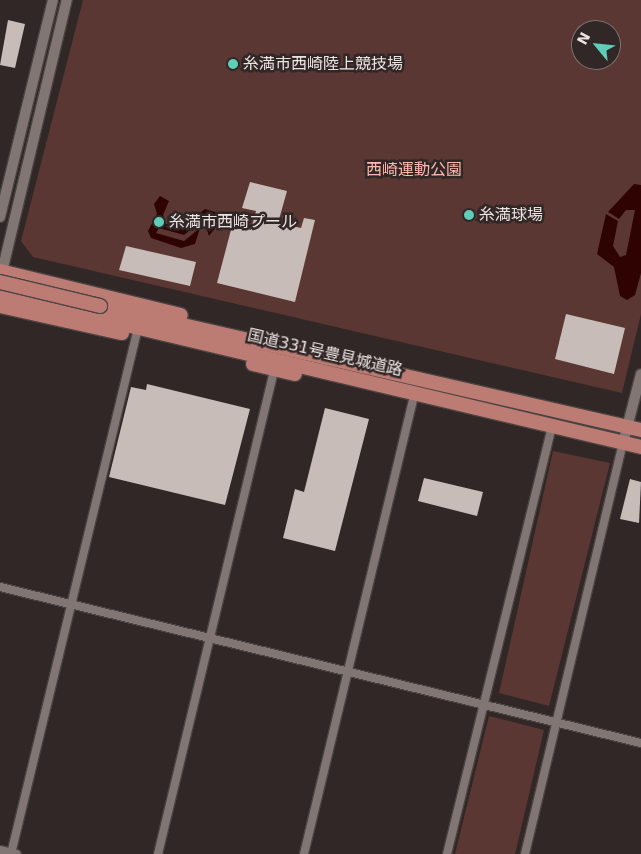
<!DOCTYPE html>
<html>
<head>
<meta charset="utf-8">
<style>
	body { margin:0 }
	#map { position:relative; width:641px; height:854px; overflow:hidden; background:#312726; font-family:"DejaVu Sans","Noto Sans JP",sans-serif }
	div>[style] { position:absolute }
	.green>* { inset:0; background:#5b3733 }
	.water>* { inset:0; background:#2f0302 }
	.building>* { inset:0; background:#c8bcb9 }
	.roads { filter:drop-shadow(1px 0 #4b4342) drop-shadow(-1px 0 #4b4342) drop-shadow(0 1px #4b4342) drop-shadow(0 -1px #4b4342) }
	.minor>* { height:8px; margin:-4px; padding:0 4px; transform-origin:4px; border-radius:4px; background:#827674 }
	.tertiary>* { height:10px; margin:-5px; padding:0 5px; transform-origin:5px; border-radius:5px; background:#827674 }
	.trunk>* { height:14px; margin:-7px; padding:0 7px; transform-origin:7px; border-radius:7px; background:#bc7c74 }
	.bridges { filter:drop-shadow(1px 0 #4b4342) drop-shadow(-1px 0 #4b4342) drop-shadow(0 1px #4b4342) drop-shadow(0 -1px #4b4342) }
	.trunk-bridge>* { height:14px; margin:-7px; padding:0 7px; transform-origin:7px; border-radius:7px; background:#bc7c74 }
	.dots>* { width:14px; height:14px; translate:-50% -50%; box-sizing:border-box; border:2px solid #312726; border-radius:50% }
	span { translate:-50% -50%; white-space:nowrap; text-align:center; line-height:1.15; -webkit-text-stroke:5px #312726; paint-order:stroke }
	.poi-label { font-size:16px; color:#eae3e2 }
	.left { translate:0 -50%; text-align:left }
	.park-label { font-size:16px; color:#feb8ae }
	.street-label { font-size:16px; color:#eae3e2 }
	.north { position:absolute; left:571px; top:20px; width:50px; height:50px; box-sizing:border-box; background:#312726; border:1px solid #7b7271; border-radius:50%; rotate:298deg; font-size:14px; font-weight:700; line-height:20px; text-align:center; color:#eae3e2 }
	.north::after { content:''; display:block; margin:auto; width:18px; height:22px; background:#5eceb8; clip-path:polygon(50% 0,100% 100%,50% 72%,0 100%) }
</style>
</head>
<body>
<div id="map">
	<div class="green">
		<div style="clip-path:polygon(evenodd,83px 0,641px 0,641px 314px,622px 393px,33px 257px,21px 241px,83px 0,581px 30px,611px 30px,611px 60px,581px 60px,581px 30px)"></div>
		<div style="clip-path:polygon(553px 451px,610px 463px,549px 706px,499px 693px)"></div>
		<div style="clip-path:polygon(489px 716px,544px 730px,515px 854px,455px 854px)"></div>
	</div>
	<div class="water">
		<div style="clip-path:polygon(634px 184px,641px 185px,641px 273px,635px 295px,627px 300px,620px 296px,614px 267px,597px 254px,606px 214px,618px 221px,613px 246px,620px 257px,626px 255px,635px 210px,626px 210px,619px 219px,608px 212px)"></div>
		<div style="clip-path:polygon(160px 196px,169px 201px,163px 215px,166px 224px,180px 229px,192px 220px,198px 224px,184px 235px,159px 228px,156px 233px,184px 241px,200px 228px,195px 244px,181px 248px,151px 238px,148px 231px,157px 214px,154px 204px)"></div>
		<div style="clip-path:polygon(205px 209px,215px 212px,220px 222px,209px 236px,206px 227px,210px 219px,196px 216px)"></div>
	</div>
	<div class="building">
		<div style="clip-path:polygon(8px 20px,25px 24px,15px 68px,0 65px)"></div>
		<div style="clip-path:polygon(250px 182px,287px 191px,278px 223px,301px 228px,304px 218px,315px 220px,295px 302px,217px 283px,232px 226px,251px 230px,256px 211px,242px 208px)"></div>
		<div style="clip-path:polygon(126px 246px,196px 262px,190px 286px,119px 270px)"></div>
		<div style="clip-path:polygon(566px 314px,625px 328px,614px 374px,555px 359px)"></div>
		<div style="clip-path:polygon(147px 384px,250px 409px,225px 505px,109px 477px,131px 387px,146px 390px)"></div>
		<div style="clip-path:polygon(325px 408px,369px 419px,335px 551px,283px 538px,295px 489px,304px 492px)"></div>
		<div style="clip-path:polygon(424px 478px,483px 492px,477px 516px,418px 501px)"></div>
		<div style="clip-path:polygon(630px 479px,641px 482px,639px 523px,620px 519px)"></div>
	</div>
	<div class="roads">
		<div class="minor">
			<div style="left:0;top:587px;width:660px;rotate:13.68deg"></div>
			<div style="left:0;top:850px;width:17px;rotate:13deg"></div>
			<div style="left:11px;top:854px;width:533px;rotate:-76.43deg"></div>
			<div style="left:158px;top:854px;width:499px;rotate:-76.5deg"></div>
			<div style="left:304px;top:854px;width:474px;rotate:-76.5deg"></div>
			<div style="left:447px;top:854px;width:441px;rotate:-76.2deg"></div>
			<div style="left:525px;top:854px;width:423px;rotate:-76.6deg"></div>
		</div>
		<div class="tertiary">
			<div style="left:0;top:217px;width:223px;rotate:-76.3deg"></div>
			<div style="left:1px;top:276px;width:284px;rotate:-76.6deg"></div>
			<div style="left:623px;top:443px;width:71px;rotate:-75.4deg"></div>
		</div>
		<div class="trunk">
			<div style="left:0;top:271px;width:186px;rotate:13.7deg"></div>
			<div style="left:0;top:295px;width:659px;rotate:13.34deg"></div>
			<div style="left:0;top:306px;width:125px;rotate:12.5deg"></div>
			<div style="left:100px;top:306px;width:555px;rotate:12.91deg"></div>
			<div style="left:253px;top:364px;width:43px;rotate:13.4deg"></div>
		</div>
	</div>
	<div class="bridges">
		<div class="trunk-bridge">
			<div style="left:0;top:282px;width:103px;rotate:13.5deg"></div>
		</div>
	</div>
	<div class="dots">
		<div style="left:233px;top:64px;background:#5eceb8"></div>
		<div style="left:469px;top:215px;background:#5eceb8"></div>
		<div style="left:159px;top:222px;background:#5eceb8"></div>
	</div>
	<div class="poi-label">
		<span class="left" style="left:243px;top:64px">糸満市西崎陸上競技場</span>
		<span class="left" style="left:479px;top:215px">糸満球場</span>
		<span class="left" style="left:169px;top:222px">糸満市西崎プール</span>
	</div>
	<div class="park-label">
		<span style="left:414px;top:170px">西崎運動公園</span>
	</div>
	<div class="street-label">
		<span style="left:325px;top:353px;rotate:13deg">国道331号豊見城道路</span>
	</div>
	<div class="north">N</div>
</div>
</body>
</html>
